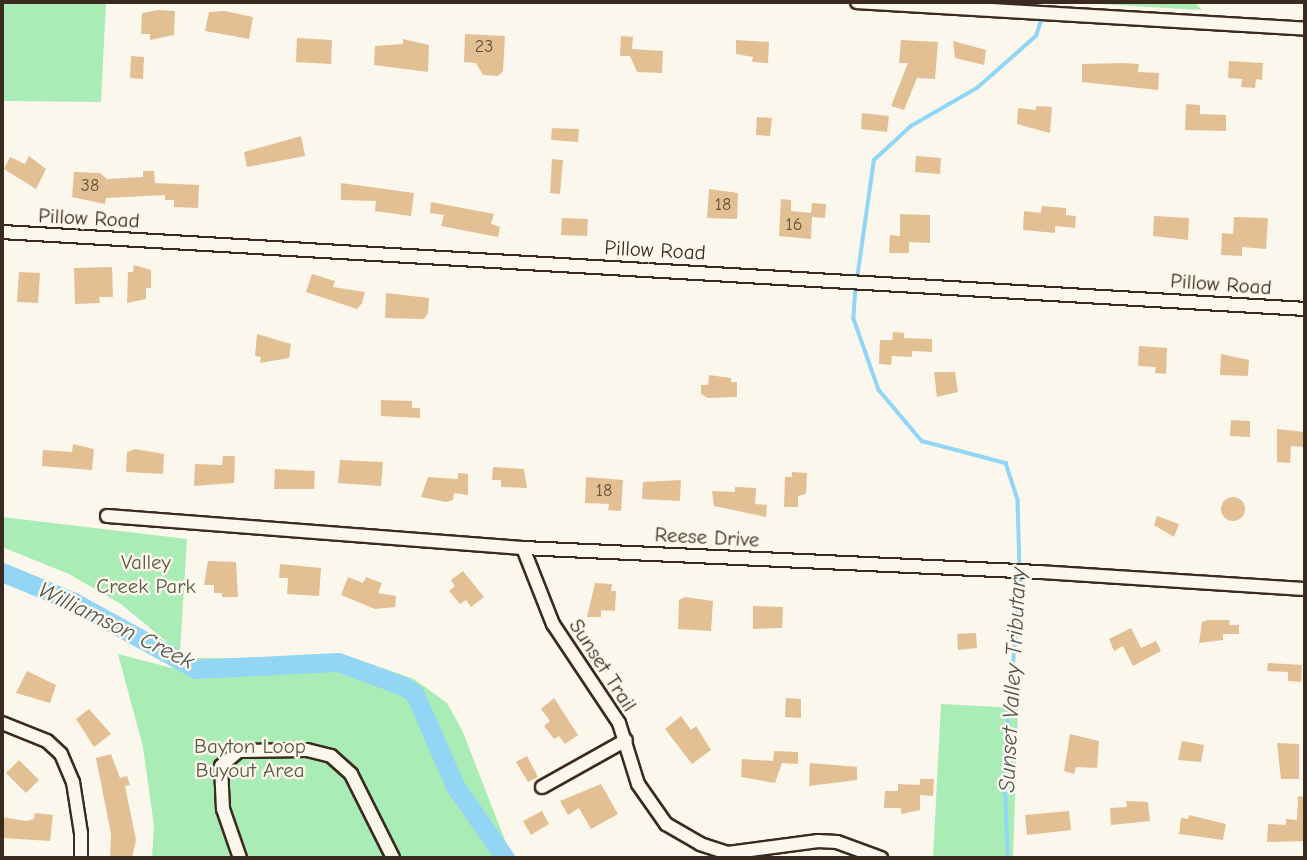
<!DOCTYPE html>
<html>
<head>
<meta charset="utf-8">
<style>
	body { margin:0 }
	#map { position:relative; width:1307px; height:860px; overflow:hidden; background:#fbf7ec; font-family:"Comic Neue",sans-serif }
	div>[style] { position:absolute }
	.green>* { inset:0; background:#aaecb5 }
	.stream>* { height:3.5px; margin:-1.75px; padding:0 1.75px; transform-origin:1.75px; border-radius:1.75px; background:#92d5f4 }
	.river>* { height:19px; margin:-9.5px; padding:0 9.5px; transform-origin:9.5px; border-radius:9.5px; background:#92d5f4 }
	.building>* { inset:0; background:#e3c094 }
	.round { border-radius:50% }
	.roads { filter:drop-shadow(2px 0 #3b2a1e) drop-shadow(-2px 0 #3b2a1e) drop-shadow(0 2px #3b2a1e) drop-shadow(0 -2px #3b2a1e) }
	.minor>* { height:12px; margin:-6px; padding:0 6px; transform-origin:6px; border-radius:6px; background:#fbf7ec }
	span { translate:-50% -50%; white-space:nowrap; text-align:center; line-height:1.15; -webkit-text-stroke:5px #fbf7ec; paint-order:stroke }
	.number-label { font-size:18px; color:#65503c }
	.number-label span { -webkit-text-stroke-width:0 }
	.street-label { font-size:21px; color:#3b2a1e }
	.park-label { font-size:21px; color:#575a44 }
	.water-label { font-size:23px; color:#515554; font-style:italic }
	.frame { position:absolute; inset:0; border:4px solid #3b2a1e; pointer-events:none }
</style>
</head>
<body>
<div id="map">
	<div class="green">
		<div style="clip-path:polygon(2px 2px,106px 2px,101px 102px,2px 101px)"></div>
		<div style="clip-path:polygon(1065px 2px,1194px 2px,1202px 10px)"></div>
		<div style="clip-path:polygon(2px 517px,187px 539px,180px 652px,197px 658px,357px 659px,414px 679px,447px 703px,462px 730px,512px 858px,152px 858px,154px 826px,143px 747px,118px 654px,172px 668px,179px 652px,121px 604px,69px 574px,2px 547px)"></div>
		<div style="clip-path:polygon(941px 704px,1018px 708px,1013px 858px,933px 858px)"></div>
	</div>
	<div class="stream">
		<div style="left:857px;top:279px;width:120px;rotate:-81.9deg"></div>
		<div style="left:874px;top:160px;width:50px;rotate:-42.6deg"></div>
		<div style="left:911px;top:126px;width:76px;rotate:-29.9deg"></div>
		<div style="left:977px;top:88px;width:79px;rotate:-41.4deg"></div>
		<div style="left:1036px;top:36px;width:20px;rotate:-72deg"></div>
		<div style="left:856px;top:287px;width:32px;rotate:94deg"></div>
		<div style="left:854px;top:319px;width:75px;rotate:70.6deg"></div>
		<div style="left:879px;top:390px;width:67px;rotate:49.9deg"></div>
		<div style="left:922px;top:441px;width:87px;rotate:14.7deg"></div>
		<div style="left:1006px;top:463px;width:40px;rotate:72deg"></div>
		<div style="left:1018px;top:501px;width:66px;rotate:88.3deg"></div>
		<div style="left:1008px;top:858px;width:93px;rotate:-92.5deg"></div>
		<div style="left:1004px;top:765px;width:191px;rotate:-84.9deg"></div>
	</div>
	<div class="river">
		<div style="left:2px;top:572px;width:78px;rotate:22.6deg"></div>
		<div style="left:74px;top:602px;width:139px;rotate:28.8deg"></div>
		<div style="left:196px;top:669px;width:142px;rotate:-2.8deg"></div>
		<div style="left:338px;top:662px;width:69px;rotate:20.3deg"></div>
		<div style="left:403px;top:686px;width:14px;rotate:34deg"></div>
		<div style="left:415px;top:694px;width:100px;rotate:66.5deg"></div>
		<div style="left:455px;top:786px;width:88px;rotate:55.2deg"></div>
	</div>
	<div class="building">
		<div style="clip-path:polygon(158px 10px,175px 11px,174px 35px,150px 40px,150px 34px,141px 34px,142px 13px)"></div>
		<div style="clip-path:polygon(225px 11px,253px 17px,249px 39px,205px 31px,209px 12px)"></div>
		<div style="clip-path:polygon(465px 34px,505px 36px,503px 71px,498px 76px,483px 75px,476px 63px,464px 62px)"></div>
		<div style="clip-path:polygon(621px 36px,633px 37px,632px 49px,663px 51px,662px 73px,637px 72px,630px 56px,620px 56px)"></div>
		<div style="clip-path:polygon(297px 38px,332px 40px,331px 64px,296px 62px)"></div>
		<div style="clip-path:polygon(403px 39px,429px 45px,428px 72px,374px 65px,375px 46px,403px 44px)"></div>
		<div style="clip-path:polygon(736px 40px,769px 42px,768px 63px,752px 62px,753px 57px,736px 54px)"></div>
		<div style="clip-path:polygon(901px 40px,938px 42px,935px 79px,917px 78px,904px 110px,891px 106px,908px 63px,899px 63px)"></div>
		<div style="clip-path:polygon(953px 41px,986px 50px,984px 65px,955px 58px)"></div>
		<div style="clip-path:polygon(131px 56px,144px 57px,143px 79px,130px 78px)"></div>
		<div style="clip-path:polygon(1229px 61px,1263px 63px,1262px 80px,1256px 79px,1255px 88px,1241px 87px,1242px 79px,1228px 78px)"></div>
		<div style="clip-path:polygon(1122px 63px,1139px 64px,1138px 72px,1159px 73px,1158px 90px,1082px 82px,1082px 64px)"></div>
		<div style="clip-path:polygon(1186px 104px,1200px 105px,1200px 114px,1226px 115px,1226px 131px,1185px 130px)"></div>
		<div style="clip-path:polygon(1036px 106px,1052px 107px,1050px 133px,1017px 124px,1018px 108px,1036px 110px)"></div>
		<div style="clip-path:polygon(862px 113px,889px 116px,887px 132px,861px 129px)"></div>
		<div style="clip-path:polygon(757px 117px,772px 118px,770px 136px,756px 135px)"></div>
		<div style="clip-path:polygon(552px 128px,579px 129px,578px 142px,551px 140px)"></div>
		<div style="clip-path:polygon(301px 136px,305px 156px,247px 167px,244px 152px)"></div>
		<div style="clip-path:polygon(29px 156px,46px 169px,36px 189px,4px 169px,10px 157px,25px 164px)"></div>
		<div style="clip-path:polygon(916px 156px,941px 158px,940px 174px,915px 172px)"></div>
		<div style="clip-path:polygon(552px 159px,563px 160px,560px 194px,550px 193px)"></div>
		<div style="clip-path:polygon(143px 171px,154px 171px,155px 183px,199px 185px,198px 208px,174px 207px,174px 200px,165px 200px,165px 195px,106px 198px,105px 204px,72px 197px,74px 172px,100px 173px,107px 179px,143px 177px)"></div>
		<div style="clip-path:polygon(341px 183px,414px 193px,411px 216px,375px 211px,376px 201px,341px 200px)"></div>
		<div style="clip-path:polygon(709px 189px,738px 193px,737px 219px,707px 218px)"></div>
		<div style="clip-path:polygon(781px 199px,791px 200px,791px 211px,811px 213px,812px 203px,826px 204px,825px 218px,812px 217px,811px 239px,779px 236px)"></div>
		<div style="clip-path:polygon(431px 202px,494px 214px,491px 224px,500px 227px,498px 237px,441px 226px,444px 215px,430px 213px)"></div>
		<div style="clip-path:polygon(1042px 206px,1066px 208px,1066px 215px,1076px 216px,1075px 228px,1055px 226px,1055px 233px,1023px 230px,1024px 211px,1041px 213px)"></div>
		<div style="clip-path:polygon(900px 214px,930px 215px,930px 243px,909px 242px,909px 253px,889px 253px,890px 235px,900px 236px)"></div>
		<div style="clip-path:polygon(1154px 216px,1189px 218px,1188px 240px,1153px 236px)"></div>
		<div style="clip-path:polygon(1234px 217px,1268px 218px,1266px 249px,1242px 247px,1242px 256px,1221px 255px,1222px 233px,1233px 234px)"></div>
		<div style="clip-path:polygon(562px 218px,588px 219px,587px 236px,561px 235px)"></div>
		<div style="clip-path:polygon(134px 265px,151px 270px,151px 288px,146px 288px,146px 299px,127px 303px,128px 272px,133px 272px)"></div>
		<div style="clip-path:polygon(112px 267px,113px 297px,99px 297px,100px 303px,75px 304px,74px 268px)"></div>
		<div style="clip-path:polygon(19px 272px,40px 273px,38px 303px,17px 302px)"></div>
		<div style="clip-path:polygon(312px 274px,335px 281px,333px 287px,365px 292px,362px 303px,357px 309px,306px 292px)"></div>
		<div style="clip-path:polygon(386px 293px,429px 298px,428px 313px,424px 319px,385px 318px)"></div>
		<div style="clip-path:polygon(893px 332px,904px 333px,904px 338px,932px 339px,932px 352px,912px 351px,912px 357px,892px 356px,891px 365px,879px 364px,880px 340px,892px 340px)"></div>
		<div style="clip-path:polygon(257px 334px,291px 344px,289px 358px,260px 363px,261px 357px,255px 356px)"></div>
		<div style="clip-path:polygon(1139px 346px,1167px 348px,1166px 374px,1155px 373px,1156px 367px,1138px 366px)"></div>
		<div style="clip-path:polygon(1221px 354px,1249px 360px,1248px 376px,1220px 375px)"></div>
		<div style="clip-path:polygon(934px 372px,955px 372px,958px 392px,937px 397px)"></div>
		<div style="clip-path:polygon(709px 375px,731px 378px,731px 382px,737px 382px,737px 397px,708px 398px,701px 394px,701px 385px,708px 385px)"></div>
		<div style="clip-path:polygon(381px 400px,412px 401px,412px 408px,420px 408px,420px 418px,381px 416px)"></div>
		<div style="clip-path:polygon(1231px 420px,1250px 421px,1250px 437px,1230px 436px)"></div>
		<div style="clip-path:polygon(1277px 429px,1305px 432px,1305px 447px,1291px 446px,1290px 463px,1277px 462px)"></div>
		<div style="clip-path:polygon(73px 444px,94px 449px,92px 470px,42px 466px,43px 450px,72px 452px)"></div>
		<div style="clip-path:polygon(135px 449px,164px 454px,163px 474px,126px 472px,127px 452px)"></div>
		<div style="clip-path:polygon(223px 456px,235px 456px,234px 483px,194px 486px,195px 464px,222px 465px)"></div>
		<div style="clip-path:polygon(340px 460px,383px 462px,381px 486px,338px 483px)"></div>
		<div style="clip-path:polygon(493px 467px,524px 469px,527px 488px,501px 487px,501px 480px,492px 480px)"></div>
		<div style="clip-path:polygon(275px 469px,315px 471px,314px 489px,274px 489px)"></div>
		<div style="clip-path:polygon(792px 472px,807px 473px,806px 494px,798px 496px,798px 507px,784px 507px,785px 477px,792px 477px)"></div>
		<div style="clip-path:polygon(458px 473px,468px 474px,468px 495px,454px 493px,453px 500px,446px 502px,421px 497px,428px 477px,458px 479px)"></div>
		<div style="clip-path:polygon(586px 477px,623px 480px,621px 511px,608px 510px,609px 504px,585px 503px)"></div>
		<div style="clip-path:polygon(681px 480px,680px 501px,642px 499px,643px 482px)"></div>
		<div style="clip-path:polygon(735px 487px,756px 488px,755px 504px,767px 505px,766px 517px,714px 506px,712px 491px,735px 492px)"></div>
		<div class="round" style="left:1221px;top:497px;width:24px;height:24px"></div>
		<div style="clip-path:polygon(1157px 516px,1179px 524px,1174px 537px,1154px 525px)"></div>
		<div style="clip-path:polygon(208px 561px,236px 562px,238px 597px,222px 597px,222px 593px,214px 593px,214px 585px,204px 585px)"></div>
		<div style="clip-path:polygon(280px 564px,321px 568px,319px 596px,287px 594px,288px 578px,279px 578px)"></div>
		<div style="clip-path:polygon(463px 571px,484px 597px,471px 607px,466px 600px,460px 604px,449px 591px,455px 586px,451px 580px)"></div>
		<div style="clip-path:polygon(348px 577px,363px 583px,366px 577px,382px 583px,378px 593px,396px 596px,395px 607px,375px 609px,341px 595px)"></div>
		<div style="clip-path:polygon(595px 583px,612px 584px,611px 591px,616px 591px,615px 611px,601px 610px,601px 617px,587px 617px)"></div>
		<div style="clip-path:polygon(685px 597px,713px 601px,711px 631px,678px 629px,679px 600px)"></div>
		<div style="clip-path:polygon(753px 606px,783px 607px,782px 628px,753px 629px)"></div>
		<div style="clip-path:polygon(1208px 620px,1230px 620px,1229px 625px,1239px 625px,1239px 634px,1223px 634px,1223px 640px,1199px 643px,1202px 622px)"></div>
		<div style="clip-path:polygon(1131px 628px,1141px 648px,1156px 641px,1161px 651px,1133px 666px,1123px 646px,1114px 651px,1109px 639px)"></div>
		<div style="clip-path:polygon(976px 633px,977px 648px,958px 650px,957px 634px)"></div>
		<div style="clip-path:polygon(1268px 663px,1302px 665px,1301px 682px,1288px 681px,1288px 672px,1267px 671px)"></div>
		<div style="clip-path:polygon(27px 671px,56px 685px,50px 703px,16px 693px)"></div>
		<div style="clip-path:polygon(554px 698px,578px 735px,565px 744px,559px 736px,554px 739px,544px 726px,550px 721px,541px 709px)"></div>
		<div style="clip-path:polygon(786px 698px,801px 699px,801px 718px,785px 717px)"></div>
		<div style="clip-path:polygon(89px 709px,111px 734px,94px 747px,76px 719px)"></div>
		<div style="clip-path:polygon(681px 716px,691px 730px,696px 726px,711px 750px,692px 764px,665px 729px)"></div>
		<div style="clip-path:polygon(1070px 734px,1099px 741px,1097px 768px,1076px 767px,1074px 774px,1064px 771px)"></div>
		<div style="clip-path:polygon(1182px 741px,1204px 745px,1201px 762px,1178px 760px)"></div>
		<div style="clip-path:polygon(1277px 743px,1299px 744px,1299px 779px,1281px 779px)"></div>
		<div style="clip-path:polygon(774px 751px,798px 752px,798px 764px,782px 763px,775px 783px,741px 777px,742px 759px,773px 761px)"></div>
		<div style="clip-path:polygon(111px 754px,120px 778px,127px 776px,130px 785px,125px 786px,136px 840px,132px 858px,110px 858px,111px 834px,96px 758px)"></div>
		<div style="clip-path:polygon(527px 756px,538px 777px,528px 782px,516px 762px)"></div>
		<div style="clip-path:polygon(19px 760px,39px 780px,26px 793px,6px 773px)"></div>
		<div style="clip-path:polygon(810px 763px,857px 767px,857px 780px,809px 786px)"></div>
		<div style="clip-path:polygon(920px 779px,934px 779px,933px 796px,920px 795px,920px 810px,901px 814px,901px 808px,884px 808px,885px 791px,898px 791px,898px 784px,920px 785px)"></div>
		<div style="clip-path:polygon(601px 784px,618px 814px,591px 829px,579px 808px,568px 815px,560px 801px)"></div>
		<div style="clip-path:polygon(1298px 796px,1305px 797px,1305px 841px,1267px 842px,1268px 824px,1286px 825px,1286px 819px,1297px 820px)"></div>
		<div style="clip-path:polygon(1126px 801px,1148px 802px,1150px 821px,1111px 825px,1110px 808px,1127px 807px)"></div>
		<div style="clip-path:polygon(542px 811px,549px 824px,531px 835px,523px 821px)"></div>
		<div style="clip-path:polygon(1069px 811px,1071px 830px,1027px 835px,1025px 815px)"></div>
		<div style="clip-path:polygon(35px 813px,53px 815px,50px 841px,2px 838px,2px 817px,26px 821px,34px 819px)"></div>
		<div style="clip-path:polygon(1189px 815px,1226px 824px,1223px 840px,1179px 834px,1181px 818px,1188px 819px)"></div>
	</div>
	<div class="roads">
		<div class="minor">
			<div style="left:857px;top:2px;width:449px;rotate:3.4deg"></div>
			<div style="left:2px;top:232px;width:1305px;rotate:3.38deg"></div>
			<div style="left:107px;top:516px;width:417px;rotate:4.4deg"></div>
			<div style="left:523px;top:548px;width:518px;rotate:2.66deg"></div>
			<div style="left:1040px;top:572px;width:266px;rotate:3.7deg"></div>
			<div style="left:523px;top:548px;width:82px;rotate:68.5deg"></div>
			<div style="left:553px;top:624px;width:119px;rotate:56.3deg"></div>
			<div style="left:619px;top:723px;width:64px;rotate:72.7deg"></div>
			<div style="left:638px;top:784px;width:49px;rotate:55deg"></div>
			<div style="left:666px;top:824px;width:39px;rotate:30deg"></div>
			<div style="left:700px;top:844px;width:29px;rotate:18deg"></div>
			<div style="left:728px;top:853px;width:91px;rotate:-7.6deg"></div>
			<div style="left:818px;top:841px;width:19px;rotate:3deg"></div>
			<div style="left:837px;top:842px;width:47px;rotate:20deg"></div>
			<div style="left:2px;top:723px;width:48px;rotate:21.8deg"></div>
			<div style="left:47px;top:741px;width:19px;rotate:43deg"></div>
			<div style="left:61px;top:754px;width:30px;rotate:67deg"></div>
			<div style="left:73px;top:782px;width:52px;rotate:81.1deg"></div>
			<div style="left:81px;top:833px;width:25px;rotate:90deg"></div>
			<div style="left:542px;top:787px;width:96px;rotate:-29.2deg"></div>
			<div style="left:240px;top:858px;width:52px;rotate:-109.1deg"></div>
			<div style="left:223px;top:809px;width:43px;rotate:-92.7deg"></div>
			<div style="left:221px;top:766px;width:23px;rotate:-40deg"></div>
			<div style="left:239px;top:751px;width:68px;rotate:-0.8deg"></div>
			<div style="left:307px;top:750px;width:25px;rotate:14deg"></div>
			<div style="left:331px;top:756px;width:27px;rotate:42deg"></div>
			<div style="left:351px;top:774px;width:94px;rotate:63.4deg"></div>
		</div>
	</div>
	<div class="number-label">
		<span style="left:484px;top:47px">23</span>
		<span style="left:90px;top:186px">38</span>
		<span style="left:723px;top:205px">18</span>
		<span style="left:794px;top:225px">16</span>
		<span style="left:604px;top:491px">18</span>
	</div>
	<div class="street-label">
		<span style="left:89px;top:218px;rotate:3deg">Pillow Road</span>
		<span style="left:655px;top:250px;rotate:3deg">Pillow Road</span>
		<span style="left:1221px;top:284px;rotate:4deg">Pillow Road</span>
		<span style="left:707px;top:537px;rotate:3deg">Reese Drive</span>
		<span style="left:603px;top:665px;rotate:57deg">Sunset Trail</span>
	</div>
	<div class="park-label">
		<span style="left:146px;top:574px">Valley<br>Creek Park</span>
		<span style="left:250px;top:758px">Bayton Loop<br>Buyout Area</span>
	</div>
	<div class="water-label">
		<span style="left:116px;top:626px;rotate:26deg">Williamson Creek</span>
		<span style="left:1013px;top:680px;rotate:-87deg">Sunset Valley Tributary</span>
	</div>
	<div class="frame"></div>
</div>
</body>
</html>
